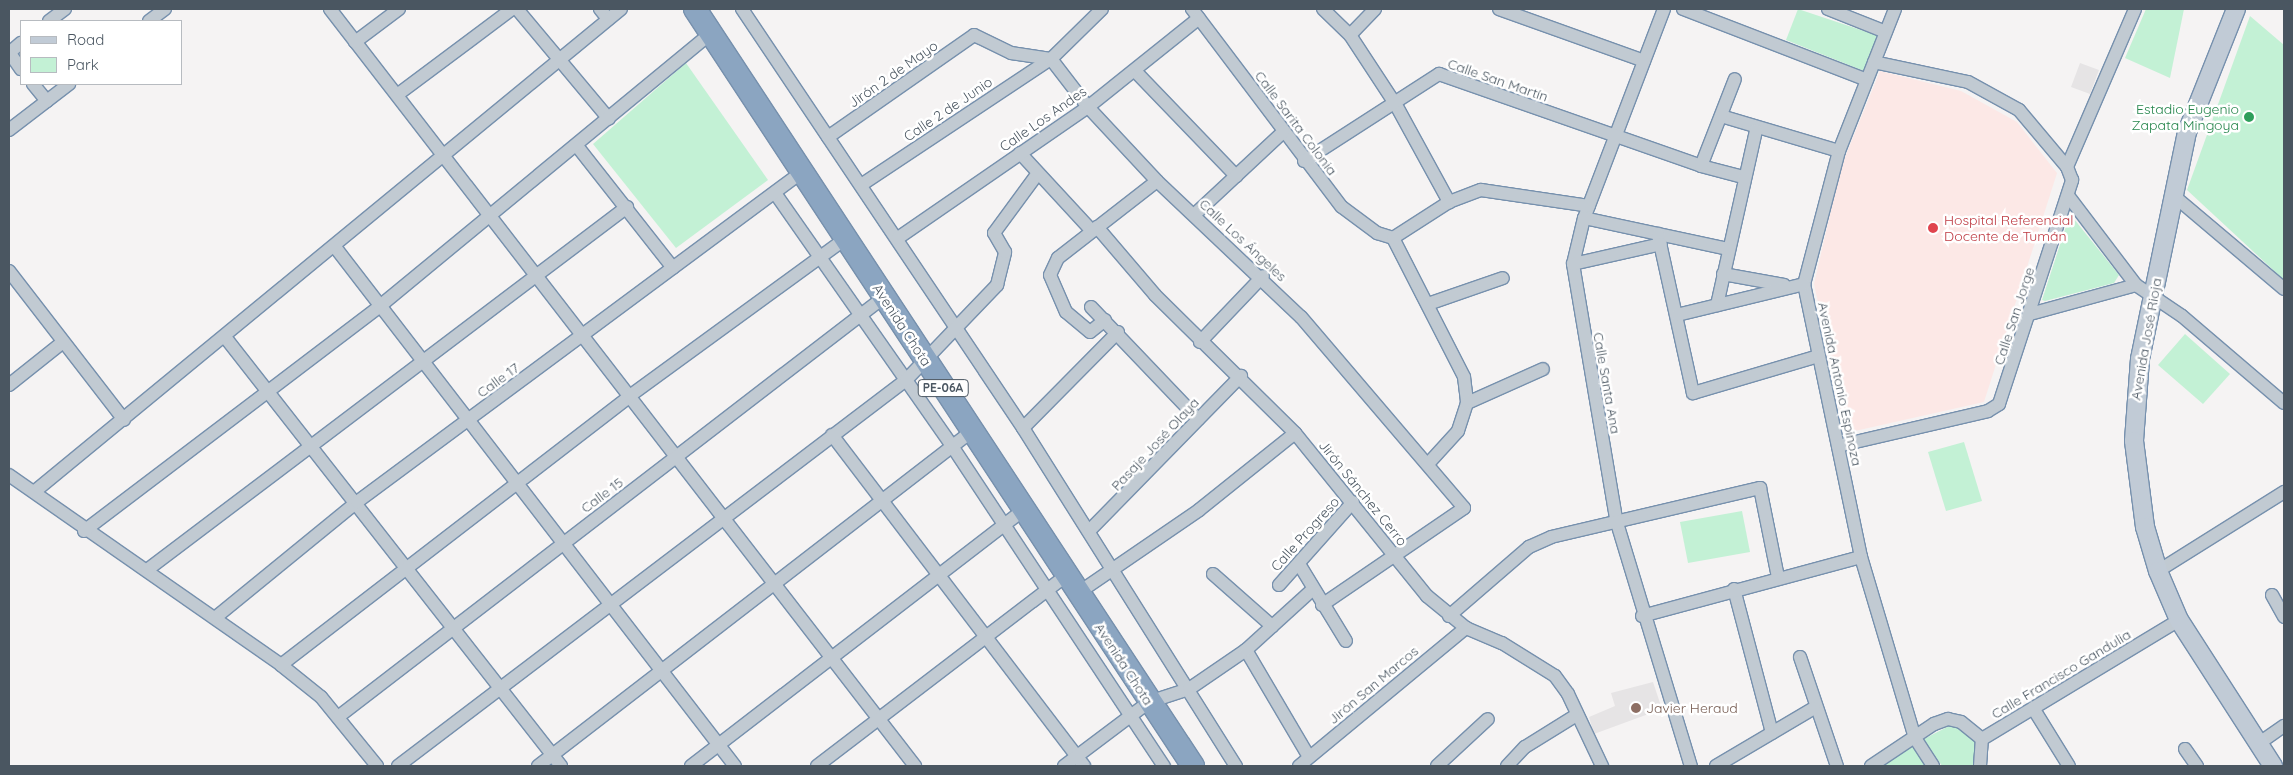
<!DOCTYPE html>
<html>
<head>
<meta charset="utf-8">
<style>
	body { margin:0 }
	#map { position:relative; width:2293px; height:775px; overflow:hidden; background:#f5f3f3; font-family:Quicksand,sans-serif }
	div>[style] { position:absolute }
	.education>* { inset:0; background:#e6e4e5 }
	.medical>* { inset:0; background:#fce8e6 }
	.green>* { inset:0; background:#c3f1d5 }
	.roads { filter:drop-shadow(1px 0 #7690ad) drop-shadow(-1px 0 #7690ad) drop-shadow(0 1px #7690ad) drop-shadow(0 -1px #7690ad) }
	.street>* { height:12px; margin:-6px; padding:0 6px; transform-origin:6px; border-radius:6px; background:#c1cad2 }
	.secondary>* { height:18px; margin:-9px; padding:0 9px; transform-origin:9px; border-radius:9px; background:#c1cbd6 }
	.highway>* { height:22px; margin:-11px; padding:0 11px; transform-origin:11px; border-radius:11px; background:#8ba5c1 }
	.dots>* { width:14px; height:14px; translate:-50% -50%; box-sizing:border-box; border:2px solid #fff; border-radius:50% }
	span { translate:-50% -50%; white-space:nowrap; text-align:center; line-height:1.15; -webkit-text-stroke:5px #fff; paint-order:stroke }
	.shield-label span { padding:1px 4px; background:#fff; border:1px solid; border-radius:4px; -webkit-text-stroke-width:0 }
	.shield-label { font-size:12px; color:#4a5661; font-weight:700 }
	.street-label { font-size:14px; color:#4a5661 }
	.leisure-label { font-size:14px; color:#27864d }
	.right { translate:-100% -50%; text-align:right }
	.health-label { font-size:14px; color:#be3a42 }
	.left { translate:0 -50%; text-align:left }
	.education-label { font-size:14px; color:#785e54 }
	.frame { position:absolute; inset:0; border:10px solid #4a5661; pointer-events:none }
	.legend { position:absolute; left:20px; top:20px; width:162px; height:65px; box-sizing:border-box; background:#fff; border:1px solid #b7bbc0; margin:0; padding:6px 9px; list-style:none; font-size:15px; color:#4a5661 }
	.legend li { display:flex; align-items:center; gap:10px; height:25px }
	.legend b { width:25px; border:1px solid #b7bbc0 }
</style>
</head>
<body>
<div id="map">
	<div class="education">
		<div style="clip-path:polygon(2080px 63px,2099px 70px,2090px 94px,2071px 87px)"></div>
		<div style="clip-path:polygon(1653px 682px,1662px 709px,1594px 734px,1589px 717px,1615px 706px,1611px 693px)"></div>
	</div>
	<div class="medical">
		<div style="clip-path:polygon(1880px 71px,1961px 91px,2017px 122px,2057px 173px,1984px 402px,1846px 433px,1814px 284px,1841px 167px)"></div>
	</div>
	<div class="green">
		<div style="clip-path:polygon(1798px 9px,1879px 36px,1864px 71px,1786px 40px)"></div>
		<div style="clip-path:polygon(2146px 9px,2184px 9px,2170px 78px,2125px 58px)"></div>
		<div style="clip-path:polygon(2250px 16px,2284px 45px,2284px 280px,2187px 190px)"></div>
		<div style="clip-path:polygon(686px 63px,768px 180px,676px 248px,593px 144px)"></div>
		<div style="clip-path:polygon(2070px 214px,2119px 275px,2114px 283px,2045px 301px,2042px 300px)"></div>
		<div style="clip-path:polygon(2185px 334px,2230px 374px,2203px 404px,2158px 365px)"></div>
		<div style="clip-path:polygon(1964px 442px,1982px 501px,1946px 511px,1928px 452px)"></div>
		<div style="clip-path:polygon(1742px 511px,1750px 552px,1688px 563px,1680px 522px)"></div>
		<div style="clip-path:polygon(1951px 725px,1960px 727px,1976px 742px,1974px 766px,1942px 766px,1924px 739px)"></div>
		<div style="clip-path:polygon(1911px 745px,1925px 766px,1881px 766px)"></div>
	</div>
	<div class="roads">
		<div class="street">
			<div style="left:330px;top:9px;width:957px;rotate:52.3deg"></div>
			<div style="left:517px;top:9px;width:143px;rotate:50.1deg"></div>
			<div style="left:600px;top:9px;width:13px;rotate:51deg"></div>
			<div style="left:742px;top:9px;width:505px;rotate:56.15deg"></div>
			<div style="left:1023px;top:428px;width:400px;rotate:57.8deg"></div>
			<div style="left:1192px;top:9px;width:248px;rotate:52.9deg"></div>
			<div style="left:1342px;top:207px;width:44px;rotate:36.6deg"></div>
			<div style="left:1377px;top:233px;width:17px;rotate:17deg"></div>
			<div style="left:1323px;top:9px;width:37px;rotate:44deg"></div>
			<div style="left:1350px;top:35px;width:84px;rotate:56.7deg"></div>
			<div style="left:1396px;top:105px;width:111px;rotate:61.3deg"></div>
			<div style="left:1499px;top:9px;width:154px;rotate:19.7deg"></div>
			<div style="left:1664px;top:9px;width:224px;rotate:110.9deg"></div>
			<div style="left:1584px;top:218px;width:47px;rotate:103.4deg"></div>
			<div style="left:1573px;top:264px;width:263px;rotate:80.4deg"></div>
			<div style="left:1617px;top:523px;width:254px;rotate:73.1deg"></div>
			<div style="left:1683px;top:9px;width:197px;rotate:21.1deg"></div>
			<div style="left:1828px;top:9px;width:62px;rotate:21.6deg"></div>
			<div style="left:1895px;top:9px;width:153px;rotate:111.5deg"></div>
			<div style="left:1839px;top:151px;width:138px;rotate:104.7deg"></div>
			<div style="left:1804px;top:284px;width:279px;rotate:78.2deg"></div>
			<div style="left:1861px;top:557px;width:189px;rotate:73.4deg"></div>
			<div style="left:1915px;top:738px;width:33px;rotate:57deg"></div>
			<div style="left:49px;top:21px;width:20px;rotate:-37deg"></div>
			<div style="left:149px;top:21px;width:20px;rotate:-37deg"></div>
			<div style="left:1350px;top:35px;width:36px;rotate:-46deg"></div>
			<div style="left:355px;top:42px;width:55px;rotate:-36.9deg"></div>
			<div style="left:9px;top:52px;width:21px;rotate:55deg"></div>
			<div style="left:9px;top:53px;width:16px;rotate:-40deg"></div>
			<div style="left:1135px;top:71px;width:146px;rotate:46.1deg"></div>
			<div style="left:33px;top:84px;width:22px;rotate:51deg"></div>
			<div style="left:397px;top:95px;width:144px;rotate:-36.8deg"></div>
			<div style="left:1721px;top:116px;width:123px;rotate:16.5deg"></div>
			<div style="left:9px;top:130px;width:76px;rotate:-37.5deg"></div>
			<div style="left:828px;top:137px;width:178px;rotate:-34.9deg"></div>
			<div style="left:974px;top:35px;width:41px;rotate:25.9deg"></div>
			<div style="left:1011px;top:53px;width:40px;rotate:8.5deg"></div>
			<div style="left:1051px;top:59px;width:61px;rotate:52.4deg"></div>
			<div style="left:1088px;top:107px;width:101px;rotate:47deg"></div>
			<div style="left:1157px;top:181px;width:198px;rotate:43.4deg"></div>
			<div style="left:1301px;top:317px;width:251px;rotate:49.5deg"></div>
			<div style="left:1464px;top:508px;width:172px;rotate:145.7deg"></div>
			<div style="left:577px;top:146px;width:155px;rotate:51.8deg"></div>
			<div style="left:1020px;top:153px;width:106px;rotate:47.3deg"></div>
			<div style="left:1304px;top:161px;width:161px;rotate:-32.8deg"></div>
			<div style="left:1439px;top:74px;width:278px;rotate:19.3deg"></div>
			<div style="left:1701px;top:166px;width:43px;rotate:14.7deg"></div>
			<div style="left:1701px;top:166px;width:93px;rotate:-68.7deg"></div>
			<div style="left:2067px;top:167px;width:172px;rotate:-66.7deg"></div>
			<div style="left:861px;top:185px;width:228px;rotate:-33.6deg"></div>
			<div style="left:1051px;top:59px;width:71px;rotate:-44.4deg"></div>
			<div style="left:775px;top:193px;width:309px;rotate:55deg"></div>
			<div style="left:952px;top:446px;width:384px;rotate:56.5deg"></div>
			<div style="left:2174px;top:196px;width:144px;rotate:40.2deg"></div>
			<div style="left:2069px;top:197px;width:111px;rotate:52.7deg"></div>
			<div style="left:2136px;top:285px;width:55px;rotate:34deg"></div>
			<div style="left:2182px;top:316px;width:134px;rotate:40.5deg"></div>
			<div style="left:1194px;top:215px;width:122px;rotate:-43deg"></div>
			<div style="left:1584px;top:218px;width:148px;rotate:12.1deg"></div>
			<div style="left:1097px;top:227px;width:89px;rotate:49.5deg"></div>
			<div style="left:1155px;top:295px;width:197px;rotate:44.6deg"></div>
			<div style="left:1295px;top:433px;width:210px;rotate:51deg"></div>
			<div style="left:1427px;top:596px;width:50px;rotate:39.4deg"></div>
			<div style="left:1466px;top:628px;width:39px;rotate:23deg"></div>
			<div style="left:1502px;top:643px;width:62px;rotate:31.9deg"></div>
			<div style="left:1555px;top:676px;width:22px;rotate:54deg"></div>
			<div style="left:1568px;top:694px;width:80px;rotate:64.7deg"></div>
			<div style="left:1658px;top:234px;width:163px;rotate:77.6deg"></div>
			<div style="left:1693px;top:393px;width:131px;rotate:-16.4deg"></div>
			<div style="left:898px;top:238px;width:231px;rotate:-34.6deg"></div>
			<div style="left:1088px;top:107px;width:142px;rotate:-38.7deg"></div>
			<div style="left:1393px;top:238px;width:156px;rotate:62.9deg"></div>
			<div style="left:1464px;top:377px;width:26px;rotate:83deg"></div>
			<div style="left:1467px;top:403px;width:29px;rotate:108deg"></div>
			<div style="left:1458px;top:431px;width:45px;rotate:132.3deg"></div>
			<div style="left:1393px;top:238px;width:67px;rotate:-32.7deg"></div>
			<div style="left:1449px;top:202px;width:34px;rotate:-21deg"></div>
			<div style="left:1481px;top:190px;width:109px;rotate:8.4deg"></div>
			<div style="left:335px;top:247px;width:655px;rotate:52.38deg"></div>
			<div style="left:1573px;top:264px;width:90px;rotate:-12.8deg"></div>
			<div style="left:9px;top:271px;width:188px;rotate:52.3deg"></div>
			<div style="left:1723px;top:274px;width:62px;rotate:10.2deg"></div>
			<div style="left:1428px;top:304px;width:79px;rotate:-19.1deg"></div>
			<div style="left:1717px;top:305px;width:179px;rotate:-77.4deg"></div>
			<div style="left:1091px;top:307px;width:155px;rotate:46.3deg"></div>
			<div style="left:2030px;top:314px;width:110px;rotate:-15.3deg"></div>
			<div style="left:1677px;top:315px;width:131px;rotate:-13.7deg"></div>
			<div style="left:1105px;top:320px;width:19px;rotate:141deg"></div>
			<div style="left:1090px;top:332px;width:31px;rotate:-140deg"></div>
			<div style="left:1066px;top:312px;width:40px;rotate:-113.4deg"></div>
			<div style="left:1050px;top:275px;width:19px;rotate:-65deg"></div>
			<div style="left:1058px;top:258px;width:125px;rotate:-37.9deg"></div>
			<div style="left:225px;top:337px;width:545px;rotate:51.93deg"></div>
			<div style="left:1200px;top:342px;width:91px;rotate:-46.3deg"></div>
			<div style="left:9px;top:385px;width:69px;rotate:-38.5deg"></div>
			<div style="left:1467px;top:403px;width:83px;rotate:-24.1deg"></div>
			<div style="left:1023px;top:428px;width:135px;rotate:-45.3deg"></div>
			<div style="left:832px;top:435px;width:416px;rotate:52.7deg"></div>
			<div style="left:1838px;top:446px;width:154px;rotate:-13.1deg"></div>
			<div style="left:1988px;top:411px;width:13px;rotate:-32deg"></div>
			<div style="left:1999px;top:404px;width:236px;rotate:-71.9deg"></div>
			<div style="left:2072px;top:180px;width:14px;rotate:-111deg"></div>
			<div style="left:2067px;top:167px;width:75px;rotate:-130.1deg"></div>
			<div style="left:2019px;top:110px;width:58px;rotate:-151.2deg"></div>
			<div style="left:1968px;top:82px;width:96px;rotate:-168deg"></div>
			<div style="left:9px;top:475px;width:332px;rotate:34.9deg"></div>
			<div style="left:281px;top:665px;width:51px;rotate:38.7deg"></div>
			<div style="left:321px;top:697px;width:89px;rotate:50.9deg"></div>
			<div style="left:34px;top:492px;width:760px;rotate:-39.45deg"></div>
			<div style="left:1090px;top:530px;width:216px;rotate:-45.6deg"></div>
			<div style="left:84px;top:531px;width:372px;rotate:-37.2deg"></div>
			<div style="left:380px;top:306px;width:429px;rotate:-39.5deg"></div>
			<div style="left:1299px;top:564px;width:90px;rotate:58.6deg"></div>
			<div style="left:147px;top:570px;width:602px;rotate:-37.1deg"></div>
			<div style="left:2158px;top:571px;width:149px;rotate:-32.1deg"></div>
			<div style="left:1213px;top:574px;width:79px;rotate:41.4deg"></div>
			<div style="left:1279px;top:585px;width:111px;rotate:-48.3deg"></div>
			<div style="left:1734px;top:589px;width:149px;rotate:75.2deg"></div>
			<div style="left:1078px;top:593px;width:147px;rotate:-34.4deg"></div>
			<div style="left:1199px;top:510px;width:123px;rotate:-38.7deg"></div>
			<div style="left:2272px;top:595px;width:25px;rotate:61deg"></div>
			<div style="left:1449px;top:616px;width:106px;rotate:-40.8deg"></div>
			<div style="left:1529px;top:547px;width:24px;rotate:-24deg"></div>
			<div style="left:1551px;top:537px;width:215px;rotate:-13.2deg"></div>
			<div style="left:1760px;top:488px;width:91px;rotate:78.6deg"></div>
			<div style="left:1642px;top:616px;width:227px;rotate:-15.1deg"></div>
			<div style="left:216px;top:617px;width:182px;rotate:-39.2deg"></div>
			<div style="left:357px;top:502px;width:554px;rotate:-36.56deg"></div>
			<div style="left:1246px;top:650px;width:124px;rotate:59.5deg"></div>
			<div style="left:1800px;top:657px;width:115px;rotate:71.3deg"></div>
			<div style="left:281px;top:665px;width:442px;rotate:-37.6deg"></div>
			<div style="left:631px;top:395px;width:265px;rotate:-36.1deg"></div>
			<div style="left:2033px;top:708px;width:68px;rotate:58.2deg"></div>
			<div style="left:338px;top:717px;width:689px;rotate:-37.57deg"></div>
			<div style="left:2258px;top:744px;width:32px;rotate:-35deg"></div>
			<div style="left:2185px;top:749px;width:21px;rotate:55deg"></div>
			<div style="left:398px;top:766px;width:638px;rotate:-37.23deg"></div>
			<div style="left:906px;top:380px;width:132px;rotate:-46.2deg"></div>
			<div style="left:997px;top:285px;width:34px;rotate:-76deg"></div>
			<div style="left:1005px;top:252px;width:22px;rotate:-120deg"></div>
			<div style="left:994px;top:233px;width:74px;rotate:-53.7deg"></div>
			<div style="left:538px;top:766px;width:547px;rotate:-37.65deg"></div>
			<div style="left:691px;top:766px;width:420px;rotate:-37.6deg"></div>
			<div style="left:817px;top:766px;width:315px;rotate:-37.4deg"></div>
			<div style="left:1064px;top:766px;width:106px;rotate:-37deg"></div>
			<div style="left:1149px;top:702px;width:42px;rotate:-18deg"></div>
			<div style="left:1189px;top:689px;width:69px;rotate:-34.4deg"></div>
			<div style="left:1246px;top:650px;width:89px;rotate:-42.3deg"></div>
			<div style="left:1299px;top:766px;width:217px;rotate:-39.6deg"></div>
			<div style="left:1437px;top:766px;width:69px;rotate:-42.7deg"></div>
			<div style="left:1507px;top:766px;width:26px;rotate:-47deg"></div>
			<div style="left:1525px;top:747px;width:59px;rotate:-31.8deg"></div>
			<div style="left:1716px;top:766px;width:114px;rotate:-30.6deg"></div>
			<div style="left:1871px;top:766px;width:76px;rotate:-33.7deg"></div>
			<div style="left:1934px;top:724px;width:15px;rotate:-20deg"></div>
			<div style="left:1948px;top:719px;width:13px;rotate:13deg"></div>
			<div style="left:1961px;top:722px;width:27px;rotate:39deg"></div>
			<div style="left:1980px;top:766px;width:27px;rotate:-86deg"></div>
			<div style="left:1982px;top:739px;width:230px;rotate:-31.1deg"></div>
		</div>
		<div class="secondary">
			<div style="left:2236px;top:9px;width:132px;rotate:111.7deg"></div>
			<div style="left:2187px;top:132px;width:232px;rotate:101.7deg"></div>
			<div style="left:2140px;top:359px;width:82px;rotate:94.2deg"></div>
			<div style="left:2134px;top:441px;width:87px;rotate:82.7deg"></div>
			<div style="left:2145px;top:527px;width:46px;rotate:73.5deg"></div>
			<div style="left:2158px;top:571px;width:53px;rotate:66.8deg"></div>
			<div style="left:2179px;top:620px;width:174px;rotate:57.2deg"></div>
		</div>
		<div class="highway">
			<div style="left:695px;top:9px;width:906px;rotate:56.66deg"></div>
		</div>
	</div>
	<div class="dots">
		<div style="left:2249px;top:117px;background:#2e9e5b"></div>
		<div style="left:1933px;top:228px;background:#e0444e"></div>
		<div style="left:1636px;top:708px;background:#8d6e63"></div>
	</div>
	<div class="shield-label">
		<span style="left:943px;top:388px">PE-06A</span>
	</div>
	<div class="street-label">
		<span style="left:893px;top:74px;rotate:-35deg">Jirón 2 de Mayo</span>
		<span style="left:1498px;top:80px;rotate:19deg">Calle San Martín</span>
		<span style="left:948px;top:109px;rotate:-34deg">Calle 2 de Junio</span>
		<span style="left:1043px;top:119px;rotate:-35deg">Calle Los Andes</span>
		<span style="left:1296px;top:123px;rotate:53deg">Calle Sarita Colonia</span>
		<span style="left:1243px;top:240px;rotate:43deg">Calle Los Ángeles</span>
		<span style="left:2014px;top:316px;rotate:-72deg">Calle San Jorge</span>
		<span style="left:902px;top:325px;rotate:57deg">Avenida Chota</span>
		<span style="left:2146px;top:339px;rotate:-80deg">Avenida José Rioja</span>
		<span style="left:498px;top:380px;rotate:-36deg">Calle 17</span>
		<span style="left:1607px;top:383px;rotate:80deg">Calle Santa Ana</span>
		<span style="left:1840px;top:384px;rotate:78deg">Avenida Antonio Espinoza</span>
		<span style="left:1155px;top:444px;rotate:-47deg">Pasaje José Olaya</span>
		<span style="left:1363px;top:493px;rotate:51deg">Jirón Sánchez Cerro</span>
		<span style="left:602px;top:495px;rotate:-37deg">Calle 15</span>
		<span style="left:1305px;top:534px;rotate:-48deg">Calle Progreso</span>
		<span style="left:1124px;top:664px;rotate:57deg">Avenida Chota</span>
		<span style="left:2061px;top:674px;rotate:-31deg">Calle Francisco Gandulia</span>
		<span style="left:1373px;top:685px;rotate:-40deg">Jirón San Marcos</span>
	</div>
	<div class="leisure-label">
		<span class="right" style="left:2239px;top:117px">Estadio Eugenio<br>Zapata Mingoya</span>
	</div>
	<div class="health-label">
		<span class="left" style="left:1944px;top:228px">Hospital Referencial<br>Docente de Tumán</span>
	</div>
	<div class="education-label">
		<span class="left" style="left:1646px;top:708px">Javier Heraud</span>
	</div>
	<div class="frame"></div>
	<ul class="legend">
	<li><b style="height:6px;background:#c1cbd6"></b>Road</li>
	<li><b style="height:14px;background:#c3f1d5"></b>Park</li>
	</ul>
</div>
</body>
</html>
